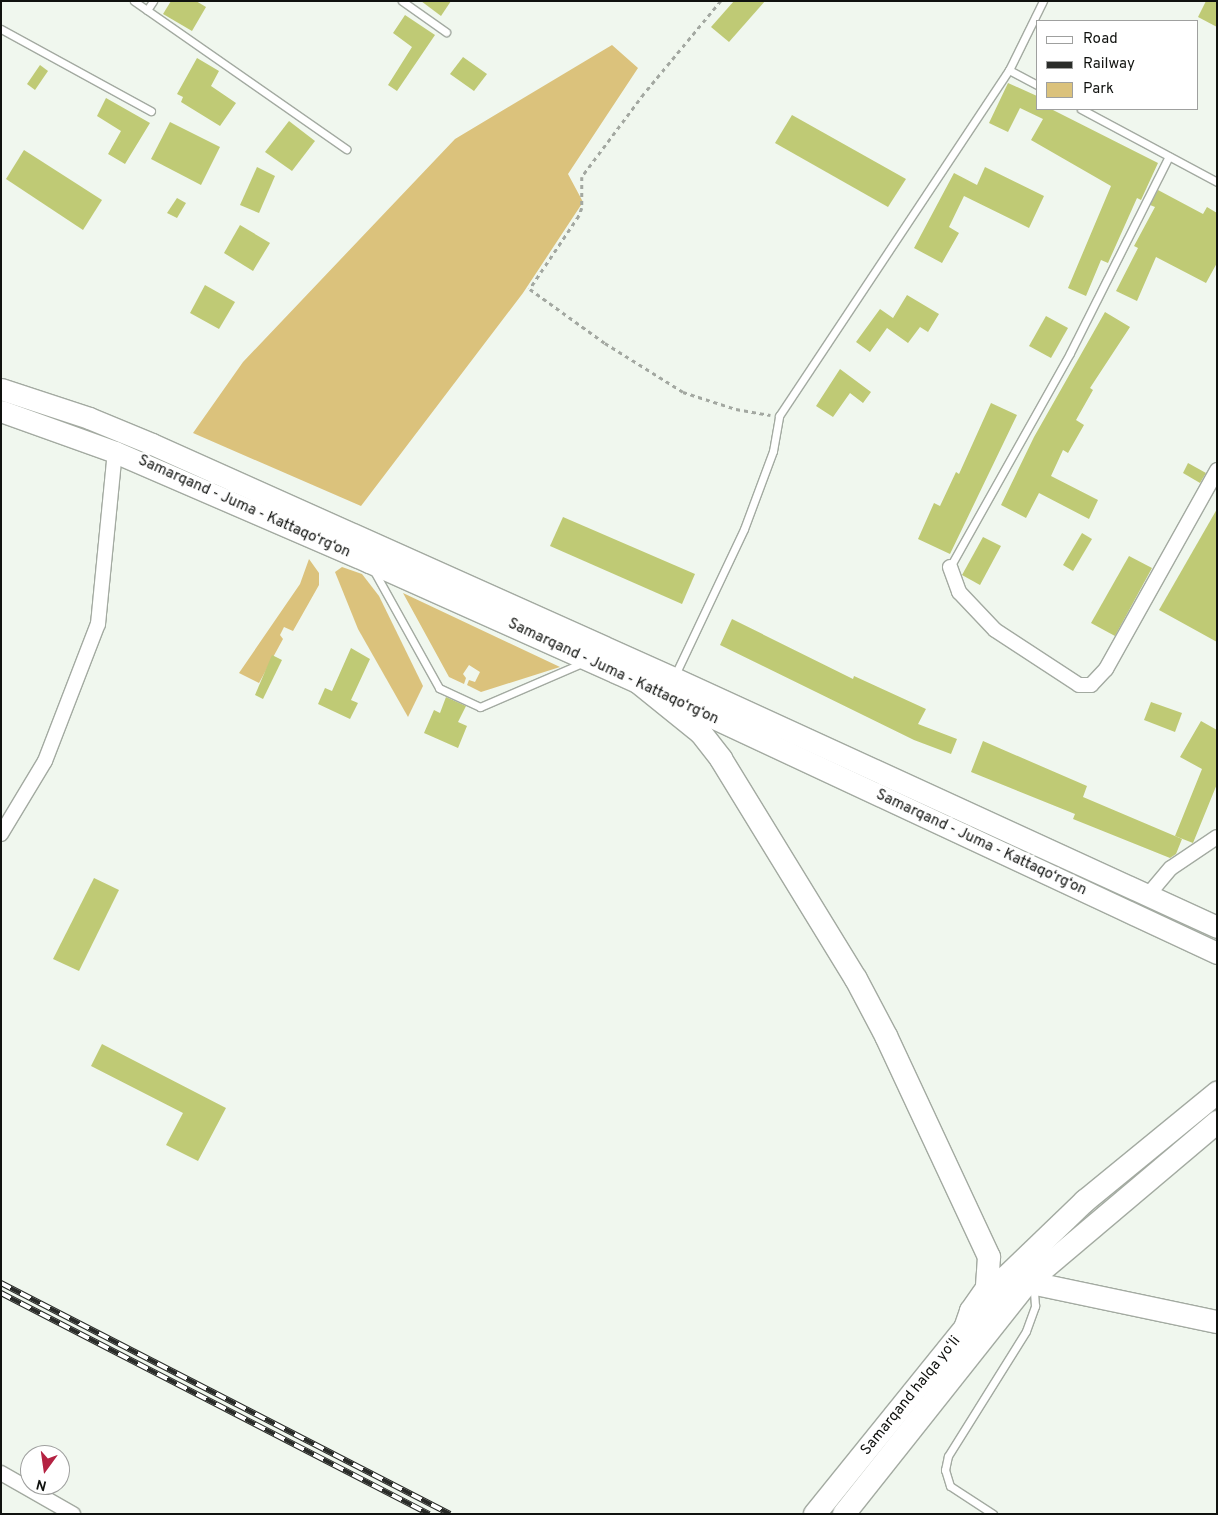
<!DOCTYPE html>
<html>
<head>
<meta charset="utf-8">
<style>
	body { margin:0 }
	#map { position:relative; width:1218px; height:1515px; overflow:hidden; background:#f0f7ee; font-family:Overpass,sans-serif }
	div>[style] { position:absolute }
	.green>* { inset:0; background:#dbc27c }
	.building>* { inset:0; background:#bfca75 }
	.path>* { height:2.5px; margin-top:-1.25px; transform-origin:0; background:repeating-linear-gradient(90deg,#a3a8a1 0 4px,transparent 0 8px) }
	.roads { filter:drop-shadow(1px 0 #a3aaa1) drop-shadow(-1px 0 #a3aaa1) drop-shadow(0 1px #a3aaa1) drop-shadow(0 -1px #a3aaa1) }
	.service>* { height:7px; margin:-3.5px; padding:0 3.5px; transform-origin:3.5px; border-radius:3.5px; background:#fff }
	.minor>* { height:14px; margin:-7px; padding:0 7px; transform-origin:7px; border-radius:7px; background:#fff }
	.primary>* { height:21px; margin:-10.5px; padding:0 10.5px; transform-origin:10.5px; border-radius:10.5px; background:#fff }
	.trunk>* { height:22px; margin:-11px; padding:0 11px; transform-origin:11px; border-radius:11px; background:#fff }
	.rail>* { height:5.5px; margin-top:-2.75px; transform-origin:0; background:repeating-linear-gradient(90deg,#fff 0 11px,#2a2c29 0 22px); box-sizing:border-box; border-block:1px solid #2a2c29 }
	span { translate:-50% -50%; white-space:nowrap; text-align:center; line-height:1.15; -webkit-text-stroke:5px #fff; paint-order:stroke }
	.street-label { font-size:15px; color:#10120f }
	.frame { position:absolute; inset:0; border:2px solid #10120f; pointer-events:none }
	.legend { position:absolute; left:1036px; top:20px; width:162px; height:90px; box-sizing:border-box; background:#fff; border:1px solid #9fa09f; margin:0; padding:6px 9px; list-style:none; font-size:15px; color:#10120f }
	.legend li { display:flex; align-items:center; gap:10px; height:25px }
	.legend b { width:25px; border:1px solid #9fa09f }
	.north { position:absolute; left:20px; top:1445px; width:50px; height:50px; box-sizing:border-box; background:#fff; border:1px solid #9fa09f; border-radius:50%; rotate:194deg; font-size:14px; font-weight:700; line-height:20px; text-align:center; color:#10120f }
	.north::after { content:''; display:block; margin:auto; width:18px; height:22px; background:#b42242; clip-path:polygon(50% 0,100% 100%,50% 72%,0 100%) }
</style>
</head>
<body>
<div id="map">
	<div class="green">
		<div style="clip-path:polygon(612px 45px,638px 68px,568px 174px,583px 202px,523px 293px,361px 506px,193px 433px,243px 362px,455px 139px)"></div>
		<div style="clip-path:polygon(309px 559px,319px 573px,319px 585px,293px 631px,284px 627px,280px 635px,283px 639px,259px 683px,239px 673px,300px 584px)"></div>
		<div style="clip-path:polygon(342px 567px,362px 574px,379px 596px,423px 686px,408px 717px,358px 629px,335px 572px)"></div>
		<div style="clip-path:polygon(403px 593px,560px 667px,481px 692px,467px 685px,469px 680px,475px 682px,480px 672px,469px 665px,463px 674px,466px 678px,464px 684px,449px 677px)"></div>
	</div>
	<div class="building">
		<div style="clip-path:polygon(171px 1px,196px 1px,206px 7px,192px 31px,163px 14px)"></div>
		<div style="clip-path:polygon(421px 1px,451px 1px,441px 16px)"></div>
		<div style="clip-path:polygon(734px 1px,765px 1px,729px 42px,711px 27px)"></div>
		<div style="clip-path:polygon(1206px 1px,1217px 1px,1217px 27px,1198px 17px)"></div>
		<div style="clip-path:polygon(405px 15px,435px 35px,397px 91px,388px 85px,412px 47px,393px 33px)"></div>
		<div style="clip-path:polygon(463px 57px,487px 74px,474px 91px,450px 74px)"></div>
		<div style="clip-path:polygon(197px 58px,219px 71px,211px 86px,236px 103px,220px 126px,181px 102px,183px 97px,177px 94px)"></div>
		<div style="clip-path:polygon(40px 65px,48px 71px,35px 90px,27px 84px)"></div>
		<div style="clip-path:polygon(1008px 83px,1037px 96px,1037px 109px,1051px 109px,1158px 163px,1141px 200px,1137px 198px,1108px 263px,1101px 260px,1086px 296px,1068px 288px,1111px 186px,1031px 140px,1043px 119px,1020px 108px,1008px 132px,989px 123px)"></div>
		<div style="clip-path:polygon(106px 98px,150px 123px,125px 164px,108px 154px,121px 131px,97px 116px)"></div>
		<div style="clip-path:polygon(792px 115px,906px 179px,888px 207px,775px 143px)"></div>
		<div style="clip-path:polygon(289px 121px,315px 141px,292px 171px,265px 152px)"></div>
		<div style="clip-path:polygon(170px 122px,220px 147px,201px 185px,151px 159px)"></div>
		<div style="clip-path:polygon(24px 150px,102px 200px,83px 230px,6px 179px)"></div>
		<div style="clip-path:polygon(257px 167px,275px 176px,259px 213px,240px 205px)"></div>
		<div style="clip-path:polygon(985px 167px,1044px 196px,1029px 228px,964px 196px,949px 227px,959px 233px,942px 263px,914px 248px,954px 173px,977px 185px)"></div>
		<div style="clip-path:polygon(1158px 190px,1203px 214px,1207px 207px,1217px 213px,1217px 263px,1206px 283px,1156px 257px,1137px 301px,1116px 291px,1138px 248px,1134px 246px,1155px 207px,1150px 205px)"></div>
		<div style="clip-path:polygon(177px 198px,186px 203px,177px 218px,167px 213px)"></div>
		<div style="clip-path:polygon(240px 225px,270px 243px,253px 271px,224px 253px)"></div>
		<div style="clip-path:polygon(205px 285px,235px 302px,219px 329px,190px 313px)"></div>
		<div style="clip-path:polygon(907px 295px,939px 314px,928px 332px,920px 327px,908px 343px,887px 328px,870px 352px,856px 342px,880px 309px,893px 318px)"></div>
		<div style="clip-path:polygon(1105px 312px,1130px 327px,1090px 388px,1093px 390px,1076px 420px,1084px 425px,1068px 453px,1063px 450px,1051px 476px,1098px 500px,1089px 519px,1039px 493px,1026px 518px,1001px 505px,1034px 437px)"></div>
		<div style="clip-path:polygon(1046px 316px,1068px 328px,1051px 358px,1029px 346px)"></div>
		<div style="clip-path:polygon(840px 369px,871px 392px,863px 403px,850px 393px,833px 417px,816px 406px)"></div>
		<div style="clip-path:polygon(991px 403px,1017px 415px,950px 554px,918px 539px,934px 503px,940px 506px,956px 472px,959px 474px)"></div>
		<div style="clip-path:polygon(1188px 463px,1206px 473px,1200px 483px,1183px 473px)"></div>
		<div style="clip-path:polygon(1217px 509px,1217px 642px,1159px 610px)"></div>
		<div style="clip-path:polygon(563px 517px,695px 574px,682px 604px,550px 546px)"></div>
		<div style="clip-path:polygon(1082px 533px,1092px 539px,1073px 571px,1063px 565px)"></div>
		<div style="clip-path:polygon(983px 537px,1001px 546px,980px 585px,962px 575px)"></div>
		<div style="clip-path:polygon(1129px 556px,1152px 568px,1115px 636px,1091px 623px)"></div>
		<div style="clip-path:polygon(732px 619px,853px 679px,854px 676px,926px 709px,918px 724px,957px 739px,951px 754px,914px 740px,720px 645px)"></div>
		<div style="clip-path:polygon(351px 648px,370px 659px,351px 700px,358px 703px,350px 719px,318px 704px,325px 688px,332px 691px)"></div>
		<div style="clip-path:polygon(272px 655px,282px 660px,263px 699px,255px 695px)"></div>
		<div style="clip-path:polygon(446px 697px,466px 706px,458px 722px,467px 726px,458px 748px,424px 733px,434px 710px,440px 713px)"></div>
		<div style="clip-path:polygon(1151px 702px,1182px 713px,1175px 732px,1144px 720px)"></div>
		<div style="clip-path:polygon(1201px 721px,1217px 730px,1217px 784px,1193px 843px,1175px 836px,1202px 769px,1180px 757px)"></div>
		<div style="clip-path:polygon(983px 741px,1087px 786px,1083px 797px,1182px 839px,1176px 854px,1170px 858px,1073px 819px,1075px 814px,971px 772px)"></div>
		<div style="clip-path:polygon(94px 878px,119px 890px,79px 971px,53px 959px)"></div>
		<div style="clip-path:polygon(102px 1044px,226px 1108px,198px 1161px,166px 1145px,183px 1113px,91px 1066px)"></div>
	</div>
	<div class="path">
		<div style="left:721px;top:1px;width:121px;rotate:129.6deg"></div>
		<div style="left:644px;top:94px;width:104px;rotate:126.8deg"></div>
		<div style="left:582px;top:177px;width:31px;rotate:90deg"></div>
		<div style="left:582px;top:208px;width:9px;rotate:111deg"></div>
		<div style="left:579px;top:216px;width:88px;rotate:123.9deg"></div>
		<div style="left:530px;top:289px;width:92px;rotate:35.8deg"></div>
		<div style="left:605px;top:343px;width:92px;rotate:32.1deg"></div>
		<div style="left:683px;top:392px;width:56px;rotate:17.8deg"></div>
		<div style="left:736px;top:409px;width:35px;rotate:10deg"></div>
	</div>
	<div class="roads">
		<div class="service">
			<div style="left:134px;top:1px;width:259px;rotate:34.9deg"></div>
			<div style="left:402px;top:1px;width:54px;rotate:35.2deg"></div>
			<div style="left:147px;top:10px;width:11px;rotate:-56deg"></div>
			<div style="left:1px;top:29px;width:171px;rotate:28.7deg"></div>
			<div style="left:1009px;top:70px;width:32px;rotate:28deg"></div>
			<div style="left:1081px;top:109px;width:154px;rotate:28.2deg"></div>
			<div style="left:950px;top:567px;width:245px;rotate:-60.7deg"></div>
			<div style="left:1070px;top:353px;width:220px;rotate:-63.3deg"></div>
			<div style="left:374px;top:571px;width:134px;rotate:60.9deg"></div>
			<div style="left:439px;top:688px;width:45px;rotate:24.9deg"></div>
			<div style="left:480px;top:707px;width:111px;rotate:-23.3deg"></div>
			<div style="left:675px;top:675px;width:161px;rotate:-64.7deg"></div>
			<div style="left:744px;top:529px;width:83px;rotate:-69.6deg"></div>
			<div style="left:773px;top:451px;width:36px;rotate:-80deg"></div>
			<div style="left:779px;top:416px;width:415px;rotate:-56.4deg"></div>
			<div style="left:1009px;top:70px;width:77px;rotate:-63.8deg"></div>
			<div style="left:993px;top:1514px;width:51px;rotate:-146.9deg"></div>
			<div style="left:950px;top:1486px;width:17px;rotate:-107deg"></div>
			<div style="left:945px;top:1470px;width:14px;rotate:-78deg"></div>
			<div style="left:948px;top:1456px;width:147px;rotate:-58deg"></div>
			<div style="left:1026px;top:1331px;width:27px;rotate:-70deg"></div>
			<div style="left:1035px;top:1306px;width:13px;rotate:-94deg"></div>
		</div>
		<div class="minor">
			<div style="left:950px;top:567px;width:27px;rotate:70deg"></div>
			<div style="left:959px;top:592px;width:52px;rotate:46.5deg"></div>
			<div style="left:995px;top:630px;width:100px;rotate:33.2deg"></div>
			<div style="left:1079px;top:685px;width:12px"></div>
			<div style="left:1091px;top:685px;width:22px;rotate:-47deg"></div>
			<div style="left:1106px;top:669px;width:228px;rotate:-60.8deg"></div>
			<div style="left:1px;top:834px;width:85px;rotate:-58.9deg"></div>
			<div style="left:45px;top:761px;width:147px;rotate:-68.9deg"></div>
			<div style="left:98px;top:624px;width:173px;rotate:-84.4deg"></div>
			<div style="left:1148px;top:895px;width:35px;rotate:-50deg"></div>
			<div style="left:1171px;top:868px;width:55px;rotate:-34deg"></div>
			<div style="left:1px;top:1473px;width:83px;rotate:29.7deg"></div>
		</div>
		<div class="primary">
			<div style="left:1px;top:389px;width:93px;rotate:18.2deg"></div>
			<div style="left:89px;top:418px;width:68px;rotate:22.4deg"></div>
			<div style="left:152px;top:444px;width:572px;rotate:24.15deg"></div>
			<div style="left:674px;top:678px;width:597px;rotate:24.63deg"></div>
			<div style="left:1px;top:411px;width:121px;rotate:19.8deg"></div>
			<div style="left:115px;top:452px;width:277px;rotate:23.4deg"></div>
			<div style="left:369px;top:562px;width:296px;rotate:24.1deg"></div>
			<div style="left:639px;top:683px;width:638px;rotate:25.04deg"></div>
		</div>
		<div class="trunk">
			<div style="left:639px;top:683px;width:80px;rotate:38.9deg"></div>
			<div style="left:701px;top:733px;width:33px;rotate:52deg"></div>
			<div style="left:721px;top:759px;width:258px;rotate:58.5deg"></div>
			<div style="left:856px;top:979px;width:64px;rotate:62.2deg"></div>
			<div style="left:886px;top:1036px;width:244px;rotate:65deg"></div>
			<div style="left:989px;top:1257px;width:31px;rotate:94deg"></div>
			<div style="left:987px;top:1288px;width:28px;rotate:125deg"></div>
			<div style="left:971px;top:1311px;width:21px;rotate:109deg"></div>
			<div style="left:1017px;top:1280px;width:204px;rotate:11.9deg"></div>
			<div style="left:815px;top:1514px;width:304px;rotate:-51.1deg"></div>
			<div style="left:1006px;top:1277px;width:110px;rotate:-43.9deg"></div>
			<div style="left:1085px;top:1201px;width:171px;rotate:-39.3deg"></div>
			<div style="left:844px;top:1514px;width:296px;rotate:-51.6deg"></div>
			<div style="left:1028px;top:1282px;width:248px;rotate:-40.2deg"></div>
		</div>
	</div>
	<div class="rail">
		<div style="left:1px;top:1283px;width:505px;rotate:27.22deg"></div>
		<div style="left:1px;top:1293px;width:482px;rotate:27.3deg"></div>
	</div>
	<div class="street-label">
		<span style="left:244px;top:507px;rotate:24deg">Samarqand - Juma - Kattaqo‘rg‘on</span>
		<span style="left:613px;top:672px;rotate:25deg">Samarqand - Juma - Kattaqo‘rg‘on</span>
		<span style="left:981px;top:843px;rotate:25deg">Samarqand - Juma - Kattaqo‘rg‘on</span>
		<span style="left:911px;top:1396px;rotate:-51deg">Samarqand halqa yoʻli</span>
	</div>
	<div class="frame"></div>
	<ul class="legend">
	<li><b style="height:6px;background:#fff"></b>Road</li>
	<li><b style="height:6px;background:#2a2c29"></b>Railway</li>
	<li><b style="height:14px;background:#dbc27c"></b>Park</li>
	</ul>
	<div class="north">N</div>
</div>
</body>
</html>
